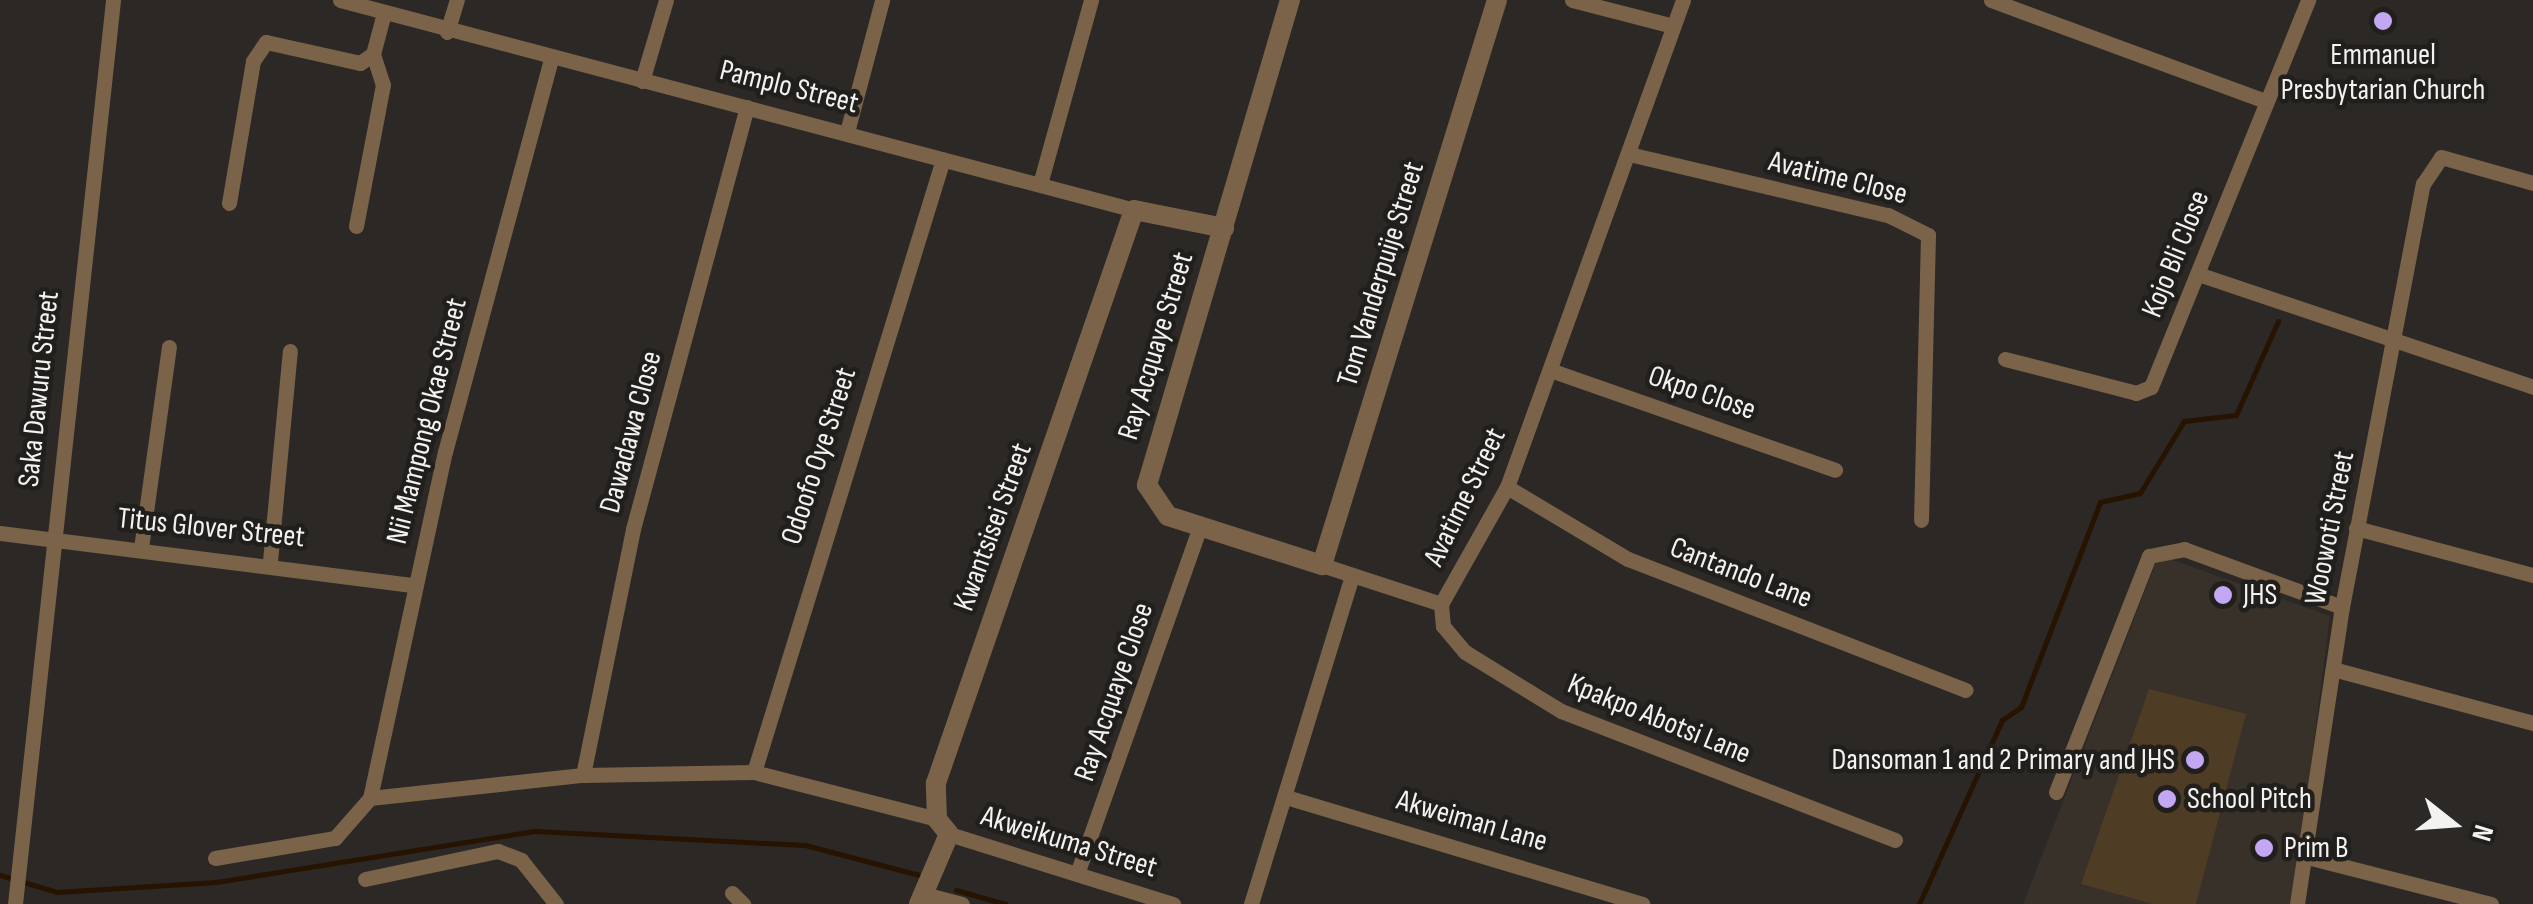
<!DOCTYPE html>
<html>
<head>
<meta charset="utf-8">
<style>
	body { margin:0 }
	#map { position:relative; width:2533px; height:904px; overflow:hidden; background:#2b2826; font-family:"Sofia Sans Condensed",sans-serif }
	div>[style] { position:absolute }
	.built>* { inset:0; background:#38312a }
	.green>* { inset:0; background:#4f3c24 }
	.stream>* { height:5px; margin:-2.5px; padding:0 2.5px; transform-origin:2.5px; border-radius:2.5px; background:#261300 }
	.minor>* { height:15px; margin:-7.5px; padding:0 7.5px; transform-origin:7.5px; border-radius:7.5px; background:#7a6348 }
	.tertiary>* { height:20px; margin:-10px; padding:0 10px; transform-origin:10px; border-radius:10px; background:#7a6348 }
	.dots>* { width:28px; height:28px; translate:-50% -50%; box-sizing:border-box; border:5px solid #211f1c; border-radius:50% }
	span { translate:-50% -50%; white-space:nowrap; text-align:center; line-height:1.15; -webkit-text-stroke:9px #211f1c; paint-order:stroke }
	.poi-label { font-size:30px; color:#f4f2f0 }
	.left { translate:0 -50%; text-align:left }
	.right { translate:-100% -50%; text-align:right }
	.street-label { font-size:30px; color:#f4f2f0 }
	.north { position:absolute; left:2403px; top:774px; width:100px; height:100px; -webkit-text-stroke:8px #211f1c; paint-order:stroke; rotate:107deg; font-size:28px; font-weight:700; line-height:40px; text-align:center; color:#f4f2f0 }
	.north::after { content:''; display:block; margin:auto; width:35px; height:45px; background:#f4f2f0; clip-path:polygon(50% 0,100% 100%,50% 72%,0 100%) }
</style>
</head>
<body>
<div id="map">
	<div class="built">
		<div style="clip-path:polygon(2159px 555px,2330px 616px,2293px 904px,2023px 904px)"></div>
	</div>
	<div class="green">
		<div style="clip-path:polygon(2149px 689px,2246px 714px,2196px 904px,2153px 904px,2081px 884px)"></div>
	</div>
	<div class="stream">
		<div style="left:0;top:875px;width:59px;rotate:16.6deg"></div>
		<div style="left:57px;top:892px;width:159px;rotate:-3.6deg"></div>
		<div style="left:216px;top:882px;width:324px;rotate:-9.1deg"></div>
		<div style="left:536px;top:831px;width:269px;rotate:3deg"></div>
		<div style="left:805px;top:845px;width:122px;rotate:14.7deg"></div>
		<div style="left:956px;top:890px;width:51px;rotate:15.9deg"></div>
		<div style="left:1919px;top:904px;width:202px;rotate:-65.7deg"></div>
		<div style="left:2002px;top:720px;width:23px;rotate:-34deg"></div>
		<div style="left:2021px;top:707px;width:220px;rotate:-68.9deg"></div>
		<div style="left:2100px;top:502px;width:41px;rotate:-12.7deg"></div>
		<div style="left:2140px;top:493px;width:84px;rotate:-58.6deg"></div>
		<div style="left:2184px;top:421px;width:52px;rotate:-6.6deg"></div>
		<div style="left:2236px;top:415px;width:103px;rotate:-65.9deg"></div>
	</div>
	<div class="minor">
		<div style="left:340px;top:0;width:821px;rotate:14.81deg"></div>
		<div style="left:1572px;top:0;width:104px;rotate:14.4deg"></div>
		<div style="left:1991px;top:0;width:293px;rotate:20.2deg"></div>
		<div style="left:447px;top:32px;width:34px;rotate:-73deg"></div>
		<div style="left:642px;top:81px;width:84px;rotate:-73.5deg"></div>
		<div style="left:847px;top:132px;width:137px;rotate:-75.1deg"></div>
		<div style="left:1629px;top:154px;width:266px;rotate:13.3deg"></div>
		<div style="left:1888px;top:215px;width:45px;rotate:26.6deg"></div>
		<div style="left:1928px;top:235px;width:285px;rotate:91.4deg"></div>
		<div style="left:1040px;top:184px;width:191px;rotate:-74.5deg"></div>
		<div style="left:229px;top:203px;width:144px;rotate:-80.4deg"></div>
		<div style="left:253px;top:61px;width:23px;rotate:-56deg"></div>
		<div style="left:266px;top:42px;width:96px;rotate:12.6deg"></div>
		<div style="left:360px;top:63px;width:16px;rotate:-35deg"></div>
		<div style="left:373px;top:54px;width:42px;rotate:-75deg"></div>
		<div style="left:356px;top:226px;width:144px;rotate:-79.2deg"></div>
		<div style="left:383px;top:85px;width:33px;rotate:-108deg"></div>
		<div style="left:2198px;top:274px;width:354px;rotate:18.6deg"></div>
		<div style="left:2005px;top:359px;width:135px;rotate:14.5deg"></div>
		<div style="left:2136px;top:393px;width:16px;rotate:-22deg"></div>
		<div style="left:2151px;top:387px;width:418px;rotate:-67.9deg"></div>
		<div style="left:1550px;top:370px;width:302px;rotate:19.3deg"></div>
		<div style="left:1507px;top:487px;width:141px;rotate:30.8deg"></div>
		<div style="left:1628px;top:559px;width:362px;rotate:21.2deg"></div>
		<div style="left:2356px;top:528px;width:183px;rotate:14.9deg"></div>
		<div style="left:0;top:533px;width:417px;rotate:7.2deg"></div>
		<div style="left:141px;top:548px;width:203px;rotate:-82.1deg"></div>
		<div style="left:270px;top:561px;width:211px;rotate:-84.6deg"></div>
		<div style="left:1322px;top:565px;width:125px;rotate:18.1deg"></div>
		<div style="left:1441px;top:604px;width:134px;rotate:-60.6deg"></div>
		<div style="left:1507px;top:487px;width:518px;rotate:-70.13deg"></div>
		<div style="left:1441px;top:604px;width:22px;rotate:85deg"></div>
		<div style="left:1443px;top:626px;width:34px;rotate:50deg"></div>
		<div style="left:1465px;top:652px;width:113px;rotate:31.6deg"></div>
		<div style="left:1561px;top:711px;width:358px;rotate:21.1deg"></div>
		<div style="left:2333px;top:669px;width:207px;rotate:15.1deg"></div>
		<div style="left:754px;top:772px;width:641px;rotate:-72.86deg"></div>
		<div style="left:583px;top:775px;width:251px;rotate:-78.5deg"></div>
		<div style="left:633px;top:529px;width:437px;rotate:-74.9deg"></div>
		<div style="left:2056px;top:792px;width:254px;rotate:-68.5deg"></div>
		<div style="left:2149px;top:556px;width:36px;rotate:-11deg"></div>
		<div style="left:2184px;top:549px;width:168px;rotate:20.2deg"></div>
		<div style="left:1286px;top:797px;width:372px;rotate:16.7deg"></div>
		<div style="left:370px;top:798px;width:214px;rotate:-6.2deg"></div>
		<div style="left:583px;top:775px;width:171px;rotate:-1deg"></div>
		<div style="left:754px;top:772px;width:189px;rotate:14.4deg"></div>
		<div style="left:949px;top:834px;width:235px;rotate:17.4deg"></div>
		<div style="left:2303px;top:856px;width:194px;rotate:14.3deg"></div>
		<div style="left:215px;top:858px;width:122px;rotate:-9.5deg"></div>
		<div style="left:335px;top:838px;width:53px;rotate:-48.8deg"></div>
		<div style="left:370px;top:798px;width:354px;rotate:-77.8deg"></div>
		<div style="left:445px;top:452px;width:406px;rotate:-74.9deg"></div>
		<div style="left:1078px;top:871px;width:362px;rotate:-70.5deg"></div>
		<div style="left:365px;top:879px;width:136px;rotate:-11.9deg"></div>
		<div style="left:498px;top:851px;width:25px;rotate:21deg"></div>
		<div style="left:521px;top:860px;width:56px;rotate:51.5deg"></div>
		<div style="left:732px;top:893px;width:16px;rotate:45deg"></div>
		<div style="left:928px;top:895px;width:35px;rotate:15deg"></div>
		<div style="left:15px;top:904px;width:909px;rotate:-83.81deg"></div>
		<div style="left:1251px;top:904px;width:344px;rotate:-72.9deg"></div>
		<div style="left:2297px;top:904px;width:300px;rotate:-81.4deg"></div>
		<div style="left:2342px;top:607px;width:431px;rotate:-79.2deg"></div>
		<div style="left:2423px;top:184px;width:32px;rotate:-56deg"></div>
		<div style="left:2441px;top:157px;width:96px;rotate:15.8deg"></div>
	</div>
	<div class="tertiary">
		<div style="left:1290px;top:0;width:506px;rotate:106.43deg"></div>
		<div style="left:1147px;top:485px;width:37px;rotate:56deg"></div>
		<div style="left:1168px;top:516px;width:162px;rotate:17.7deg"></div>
		<div style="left:1322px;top:565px;width:591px;rotate:-72.79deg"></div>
		<div style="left:919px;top:904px;width:76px;rotate:-66.8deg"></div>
		<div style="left:949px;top:834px;width:19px;rotate:-129deg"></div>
		<div style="left:937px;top:819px;width:36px;rotate:-92deg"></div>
		<div style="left:936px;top:783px;width:606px;rotate:-70.94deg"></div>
		<div style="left:1134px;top:210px;width:92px;rotate:11.3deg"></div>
	</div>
	<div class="dots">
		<div style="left:2383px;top:21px;background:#c3a7f2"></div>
		<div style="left:2223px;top:595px;background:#c3a7f2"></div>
		<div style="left:2195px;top:760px;background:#c3a7f2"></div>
		<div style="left:2167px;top:799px;background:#c3a7f2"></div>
		<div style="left:2264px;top:848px;background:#c3a7f2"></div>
	</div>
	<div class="poi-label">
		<span style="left:2383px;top:72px">Emmanuel<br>Presbytarian Church</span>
		<span class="left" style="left:2243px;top:595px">JHS</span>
		<span class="right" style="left:2175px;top:760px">Dansoman 1 and 2 Primary and JHS</span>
		<span class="left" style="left:2187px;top:799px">School Pitch</span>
		<span class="left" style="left:2284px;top:848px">Prim B</span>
	</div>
	<div class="street-label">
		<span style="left:789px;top:87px;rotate:14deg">Pamplo Street</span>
		<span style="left:1838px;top:178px;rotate:14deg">Avatime Close</span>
		<span style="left:2176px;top:254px;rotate:-68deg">Kojo Bli Close</span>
		<span style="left:1381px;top:274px;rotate:-73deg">Tom Vanderpuije Street</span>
		<span style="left:1156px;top:346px;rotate:-73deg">Ray Acquaye Street</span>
		<span style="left:39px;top:389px;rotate:-84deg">Saka Dawuru Street</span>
		<span style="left:1702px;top:393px;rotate:19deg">Okpo Close</span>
		<span style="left:427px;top:421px;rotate:-76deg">Nii Mampong Okae Street</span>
		<span style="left:631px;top:432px;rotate:-75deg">Dawadawa Close</span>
		<span style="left:819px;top:456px;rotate:-72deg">Odoofo Oye Street</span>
		<span style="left:1465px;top:497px;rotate:-64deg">Avatime Street</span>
		<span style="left:993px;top:527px;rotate:-70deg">Kwantsisei Street</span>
		<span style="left:211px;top:528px;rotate:6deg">Titus Glover Street</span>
		<span style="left:2330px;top:528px;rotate:-79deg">Woowoti Street</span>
		<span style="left:1741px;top:573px;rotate:21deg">Cantando Lane</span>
		<span style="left:1114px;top:692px;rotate:-71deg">Ray Acquaye Close</span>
		<span style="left:1659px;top:719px;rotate:22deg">Kpakpo Abotsi Lane</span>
		<span style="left:1472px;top:821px;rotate:16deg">Akweiman Lane</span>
		<span style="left:1069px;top:842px;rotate:17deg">Akweikuma Street</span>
	</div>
	<div class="north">N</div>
</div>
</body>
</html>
